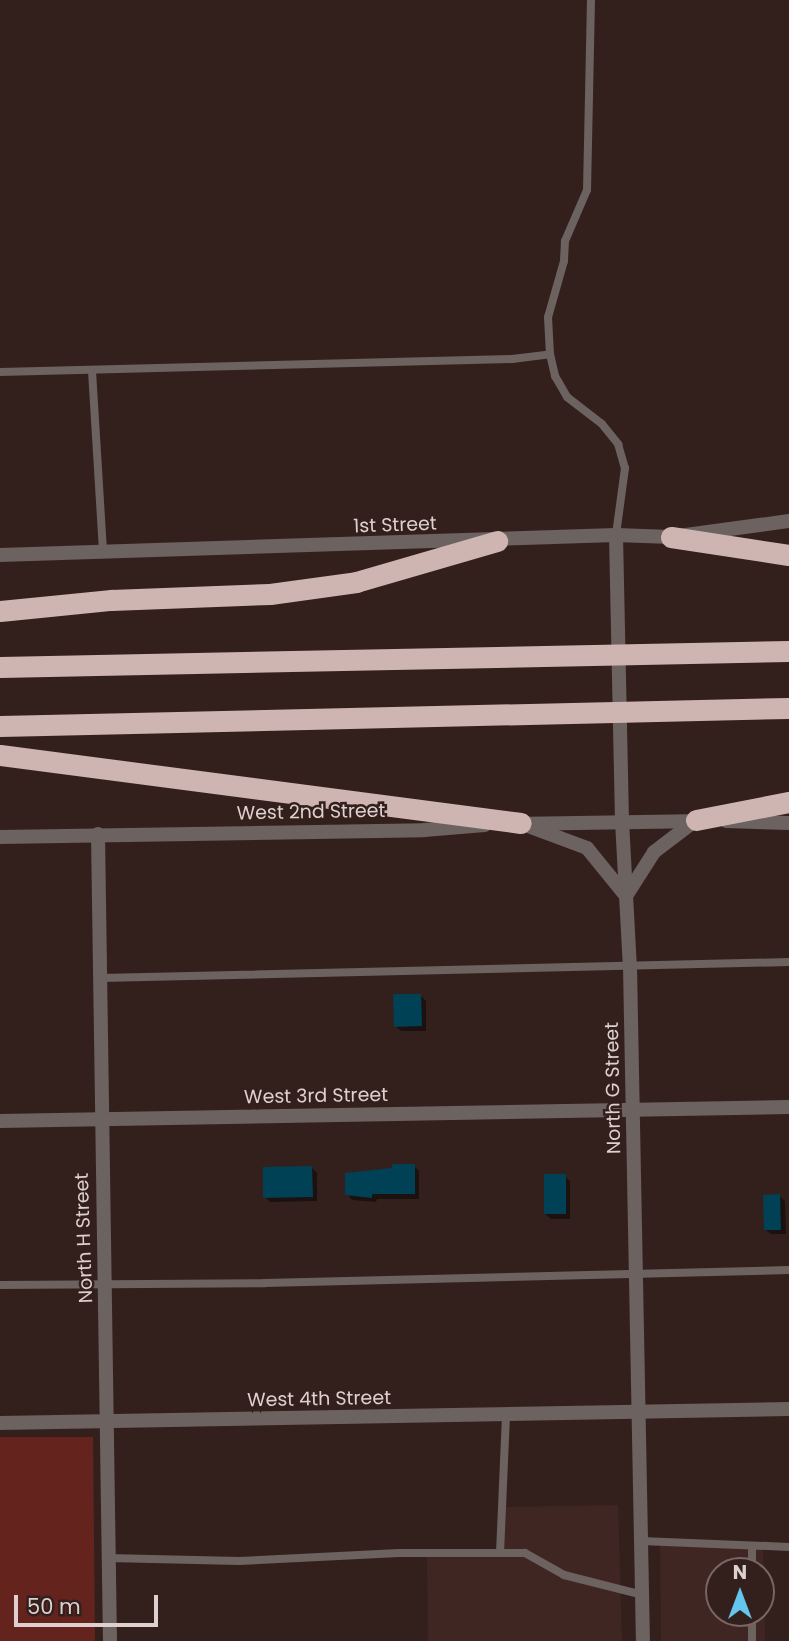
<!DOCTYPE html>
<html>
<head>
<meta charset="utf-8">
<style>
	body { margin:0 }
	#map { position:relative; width:789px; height:1641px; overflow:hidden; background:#33201d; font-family:Poppins,sans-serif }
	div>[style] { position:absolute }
	.built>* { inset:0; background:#402623 }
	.green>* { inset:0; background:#65231d }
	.shadow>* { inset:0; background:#0007 }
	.building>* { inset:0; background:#004156 }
	.service>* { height:8px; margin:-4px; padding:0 4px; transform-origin:4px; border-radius:4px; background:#6c6260 }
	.minor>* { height:14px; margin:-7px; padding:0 7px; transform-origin:7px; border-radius:7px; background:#6c6260 }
	.tertiary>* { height:14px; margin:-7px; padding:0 7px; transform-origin:7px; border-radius:7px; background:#6c6260 }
	.motorway>* { height:21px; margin:-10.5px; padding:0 10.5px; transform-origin:10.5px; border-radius:10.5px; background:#cfb5b1 }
	span { translate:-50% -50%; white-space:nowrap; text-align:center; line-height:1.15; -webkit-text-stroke:5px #33201d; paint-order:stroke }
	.street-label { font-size:19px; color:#ddd0ce }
	.north { position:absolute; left:705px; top:1557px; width:70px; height:70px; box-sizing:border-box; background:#33201d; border:2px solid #776664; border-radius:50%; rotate:0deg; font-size:19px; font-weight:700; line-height:28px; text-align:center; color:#ddd0ce }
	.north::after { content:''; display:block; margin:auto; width:24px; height:32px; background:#64c5ee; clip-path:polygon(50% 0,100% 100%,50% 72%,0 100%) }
	.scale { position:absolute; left:14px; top:1595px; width:144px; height:32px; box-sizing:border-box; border:4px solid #ddd0ce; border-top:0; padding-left:9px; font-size:21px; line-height:24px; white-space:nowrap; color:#ddd0ce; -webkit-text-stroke:5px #33201d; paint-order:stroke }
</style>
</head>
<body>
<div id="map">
	<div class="built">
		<div style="clip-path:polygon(618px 1505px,622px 1641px,428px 1641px,427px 1553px,500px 1553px,502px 1507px)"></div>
		<div style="clip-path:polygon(evenodd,660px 1542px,763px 1547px,765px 1641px,661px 1641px,660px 1542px,719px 1571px,761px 1571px,761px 1613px,719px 1613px,719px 1571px)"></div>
	</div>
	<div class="green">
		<div style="clip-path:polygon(0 1437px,93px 1437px,95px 1641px,0 1641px)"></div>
	</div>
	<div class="shadow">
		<div style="clip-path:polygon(420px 995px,426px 1001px,426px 1031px,401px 1031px,395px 1026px)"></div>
		<div style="clip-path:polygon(414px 1166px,419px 1171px,419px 1199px,377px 1199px,376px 1202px,352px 1200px,347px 1194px,394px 1170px)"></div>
		<div style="clip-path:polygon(312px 1168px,317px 1173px,317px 1201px,270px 1202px,265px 1197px)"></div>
		<div style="clip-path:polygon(565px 1176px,570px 1181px,570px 1219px,551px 1219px,545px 1214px)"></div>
		<div style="clip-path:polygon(779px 1196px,785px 1201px,786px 1234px,771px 1234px,765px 1229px)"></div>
	</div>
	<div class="building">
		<div style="clip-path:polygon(393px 994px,421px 994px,422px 1026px,394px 1027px)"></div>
		<div style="clip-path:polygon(392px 1164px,415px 1164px,415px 1194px,372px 1194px,372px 1198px,345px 1195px,345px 1173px,392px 1168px)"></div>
		<div style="clip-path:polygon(312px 1166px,313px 1197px,263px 1198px,263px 1167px)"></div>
		<div style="clip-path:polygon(544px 1174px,566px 1174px,566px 1214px,544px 1214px)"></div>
		<div style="clip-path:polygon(780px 1194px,781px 1230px,764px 1230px,763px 1195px)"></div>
	</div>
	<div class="service">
		<div style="left:591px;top:0;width:190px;rotate:91.2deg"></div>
		<div style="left:587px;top:190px;width:56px;rotate:113.3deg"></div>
		<div style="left:565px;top:241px;width:20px;rotate:93deg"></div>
		<div style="left:564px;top:261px;width:58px;rotate:105.9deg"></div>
		<div style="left:548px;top:317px;width:37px;rotate:87deg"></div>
		<div style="left:550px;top:354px;width:23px;rotate:77deg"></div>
		<div style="left:555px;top:376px;width:24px;rotate:60deg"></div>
		<div style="left:567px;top:397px;width:44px;rotate:37.6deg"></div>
		<div style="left:602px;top:424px;width:26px;rotate:51deg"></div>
		<div style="left:618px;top:444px;width:25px;rotate:74deg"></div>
		<div style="left:625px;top:468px;width:68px;rotate:97.7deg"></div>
		<div style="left:92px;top:371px;width:182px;rotate:86.5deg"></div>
		<div style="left:0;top:372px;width:512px;rotate:-1.45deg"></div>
		<div style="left:512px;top:359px;width:38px;rotate:-7deg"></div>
		<div style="left:101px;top:978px;width:688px;rotate:-1.33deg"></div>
		<div style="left:0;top:1285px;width:265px;rotate:-0.4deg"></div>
		<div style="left:265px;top:1283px;width:524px;rotate:-1.42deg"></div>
		<div style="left:641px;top:1541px;width:148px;rotate:2.3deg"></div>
		<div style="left:500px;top:1553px;width:138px;rotate:-87.5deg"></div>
		<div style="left:108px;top:1558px;width:131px;rotate:1.3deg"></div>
		<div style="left:239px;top:1561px;width:160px;rotate:-2.9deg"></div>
		<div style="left:399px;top:1553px;width:126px"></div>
		<div style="left:525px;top:1553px;width:45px;rotate:29.4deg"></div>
		<div style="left:564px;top:1575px;width:81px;rotate:14.2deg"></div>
		<div style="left:752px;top:1571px;width:23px;rotate:-90deg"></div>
		<div style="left:752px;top:1641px;width:28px;rotate:-90deg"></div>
	</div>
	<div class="minor">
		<div style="left:98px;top:834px;width:807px;rotate:89.15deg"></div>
		<div style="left:0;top:1121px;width:789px;rotate:-1.02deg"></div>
		<div style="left:0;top:1423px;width:789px;rotate:-1.02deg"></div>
	</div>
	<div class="tertiary">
		<div style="left:616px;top:535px;width:286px;rotate:88.8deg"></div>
		<div style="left:622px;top:821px;width:146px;rotate:86.9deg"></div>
		<div style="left:630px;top:967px;width:674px;rotate:88.9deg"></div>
		<div style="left:0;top:555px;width:616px;rotate:-1.86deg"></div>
		<div style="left:616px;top:535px;width:55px;rotate:2.1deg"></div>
		<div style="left:671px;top:537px;width:119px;rotate:-7.7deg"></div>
		<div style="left:726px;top:821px;width:63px;rotate:1.8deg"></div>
		<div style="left:512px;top:824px;width:193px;rotate:-0.9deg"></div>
		<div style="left:528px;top:826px;width:63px;rotate:20.4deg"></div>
		<div style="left:587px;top:848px;width:62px;rotate:50.9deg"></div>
		<div style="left:626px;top:896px;width:52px;rotate:-57.5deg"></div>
		<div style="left:654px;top:852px;width:53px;rotate:-37.3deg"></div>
		<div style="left:0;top:837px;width:424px;rotate:-0.9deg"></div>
		<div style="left:424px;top:830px;width:61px;rotate:-4.7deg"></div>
	</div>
	<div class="motorway">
		<div style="left:671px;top:537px;width:119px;rotate:8.7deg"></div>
		<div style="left:0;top:611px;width:112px;rotate:-5.7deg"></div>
		<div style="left:111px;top:600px;width:159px;rotate:-2.2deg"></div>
		<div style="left:270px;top:594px;width:87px;rotate:-7.9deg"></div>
		<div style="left:356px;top:582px;width:147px;rotate:-16.2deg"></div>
		<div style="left:0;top:667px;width:789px;rotate:-1.16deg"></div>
		<div style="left:0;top:726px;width:789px;rotate:-1.31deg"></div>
		<div style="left:0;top:755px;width:525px;rotate:7.44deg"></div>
		<div style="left:696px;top:820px;width:95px;rotate:-11deg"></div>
	</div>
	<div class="street-label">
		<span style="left:395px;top:525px;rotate:-2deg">1st Street</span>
		<span style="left:311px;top:812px;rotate:-1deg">West 2nd Street</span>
		<span style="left:613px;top:1088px;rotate:-91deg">North G Street</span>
		<span style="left:316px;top:1096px;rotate:-1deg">West 3rd Street</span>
		<span style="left:84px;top:1238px;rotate:-92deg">North H Street</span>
		<span style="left:319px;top:1399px;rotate:-1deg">West 4th Street</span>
	</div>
	<div class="north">N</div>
	<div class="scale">50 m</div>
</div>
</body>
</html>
